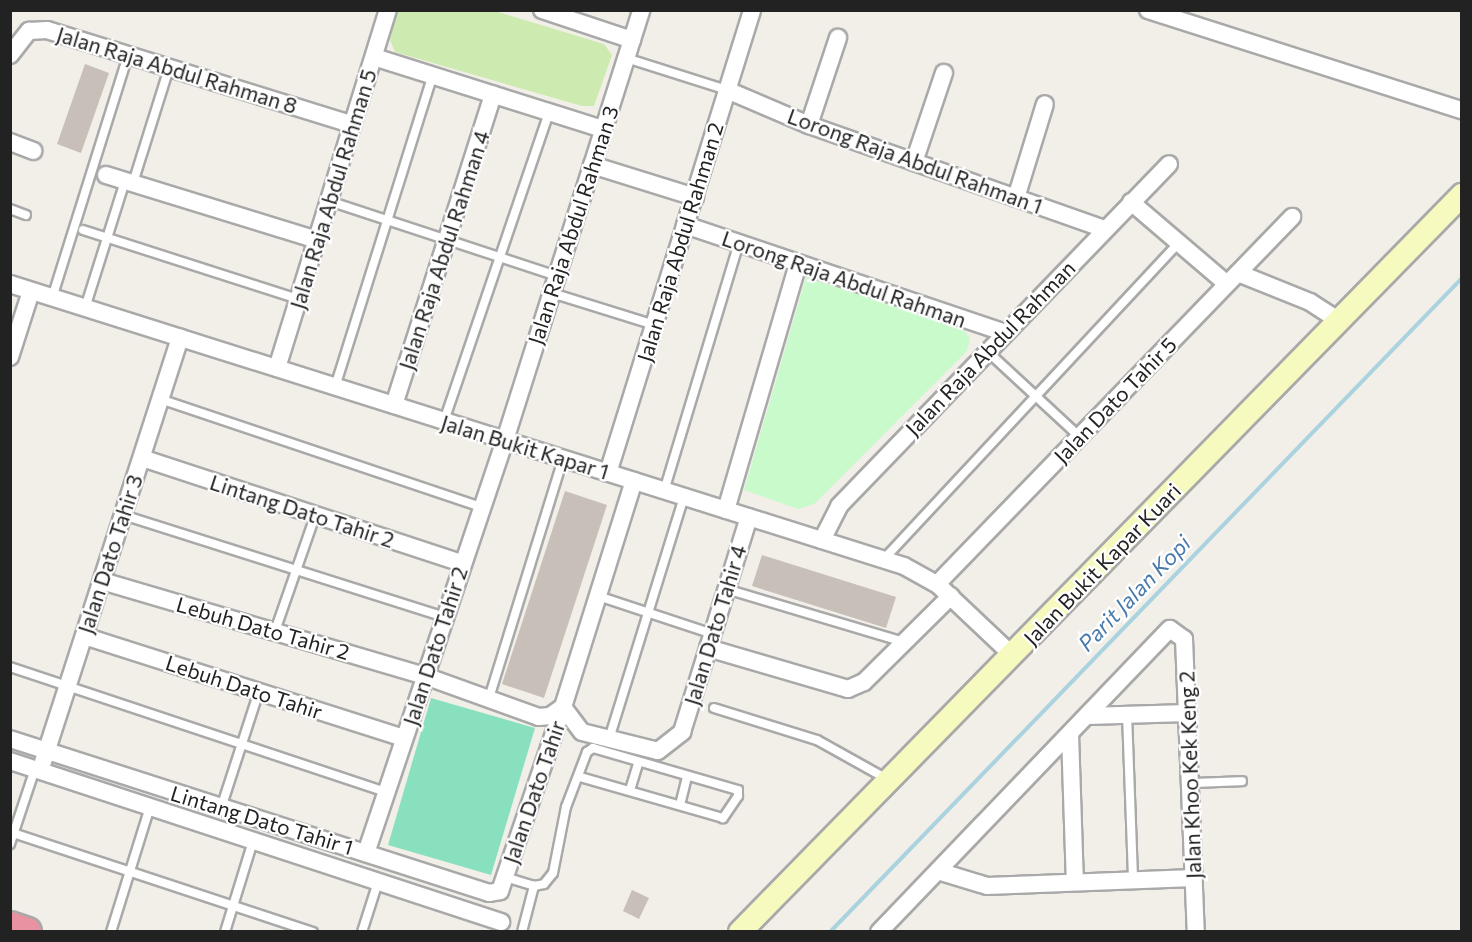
<!DOCTYPE html>
<html>
<head>
<meta charset="utf-8">
<style>
	body { margin:0 }
	#map { position:relative; width:1472px; height:942px; overflow:hidden; background:#f2efe9; font-family:Commissioner,sans-serif }
	div>[style] { position:absolute }
	.grass>* { inset:0; background:#cdebb0 }
	.park>* { inset:0; background:#c8facc }
	.pitch>* { inset:0; background:#88e0be }
	.stream>* { height:4px; margin:-2px; padding:0 2px; transform-origin:2px; border-radius:2px; background:#aad3df }
	.building>* { inset:0; background:#c7bfb8 }
	.roads { filter:drop-shadow(2px 0 #a9a9a9) drop-shadow(-2px 0 #a9a9a9) drop-shadow(0 2px #a9a9a9) drop-shadow(0 -2px #a9a9a9) }
	.lane>* { height:8px; margin:-4px; padding:0 4px; transform-origin:4px; border-radius:4px; background:#fff }
	.street>* { height:16px; margin:-8px; padding:0 8px; transform-origin:8px; border-radius:8px; background:#fff }
	.secondary>* { height:22px; margin:-11px; padding:0 11px; transform-origin:11px; border-radius:11px; background:#f7fabf }
	.highway>* { height:28px; margin:-14px; padding:0 14px; transform-origin:14px; border-radius:14px; background:#e892a2 }
	span { translate:-50% -50%; white-space:nowrap; text-align:center; line-height:1.15; -webkit-text-stroke:4.5px #fff; paint-order:stroke }
	.street-label { font-size:21px; color:#222 }
	.water-label { font-size:22px; color:#4a7aab; font-style:italic }
	.frame { position:absolute; inset:0; border:12px solid #222; pointer-events:none }
</style>
</head>
<body>
<div id="map">
	<div class="grass">
		<div style="clip-path:polygon(397px 10px,495px 11px,604px 44px,612px 55px,594px 106px,582px 106px,395px 52px,390px 40px)"></div>
	</div>
	<div class="park">
		<div style="clip-path:polygon(806px 277px,962px 328px,970px 338px,967px 351px,814px 504px,798px 509px,744px 490px)"></div>
	</div>
	<div class="pitch">
		<div style="clip-path:polygon(431px 698px,535px 728px,491px 875px,388px 845px)"></div>
	</div>
	<div class="stream">
		<div style="left:830px;top:932px;width:909px;rotate:-45.98deg"></div>
	</div>
	<div class="building">
		<div style="clip-path:polygon(85px 64px,109px 73px,81px 153px,57px 144px)"></div>
		<div style="clip-path:polygon(565px 491px,607px 505px,544px 698px,502px 684px)"></div>
		<div style="clip-path:polygon(762px 555px,896px 597px,886px 628px,752px 586px)"></div>
		<div style="clip-path:polygon(632px 890px,649px 898px,639px 919px,623px 911px)"></div>
	</div>
	<div class="roads">
		<div class="lane">
			<div style="left:626px;top:58px;width:106px;rotate:17.6deg"></div>
			<div style="left:133px;top:183px;width:121px;rotate:-72.6deg"></div>
			<div style="left:329px;top:201px;width:240px;rotate:18.2deg"></div>
			<div style="left:10px;top:209px;width:17px;rotate:21deg"></div>
			<div style="left:83px;top:230px;width:226px;rotate:17.8deg"></div>
			<div style="left:552px;top:293px;width:108px;rotate:17.3deg"></div>
			<div style="left:52px;top:298px;width:255px;rotate:-72.6deg"></div>
			<div style="left:85px;top:308px;width:133px;rotate:-72.5deg"></div>
			<div style="left:987px;top:351px;width:127px;rotate:42.8deg"></div>
			<div style="left:335px;top:387px;width:327px;rotate:-72.6deg"></div>
			<div style="left:160px;top:399px;width:338px;rotate:18.6deg"></div>
			<div style="left:444px;top:421px;width:326px;rotate:-71.2deg"></div>
			<div style="left:664px;top:491px;width:259px;rotate:-73.2deg"></div>
			<div style="left:123px;top:515px;width:337px;rotate:17.6deg"></div>
			<div style="left:883px;top:560px;width:434px;rotate:-47deg"></div>
			<div style="left:726px;top:589px;width:186px;rotate:16.6deg"></div>
			<div style="left:598px;top:596px;width:121px;rotate:18.3deg"></div>
			<div style="left:275px;top:631px;width:122px;rotate:-70.8deg"></div>
			<div style="left:10px;top:667px;width:396px;rotate:18.4deg"></div>
			<div style="left:489px;top:698px;width:250px;rotate:-72.8deg"></div>
			<div style="left:714px;top:708px;width:108px;rotate:17.3deg"></div>
			<div style="left:817px;top:740px;width:80px;rotate:29.1deg"></div>
			<div style="left:1127px;top:714px;width:165px;rotate:87.9deg"></div>
			<div style="left:609px;top:739px;width:253px;rotate:-72.8deg"></div>
			<div style="left:1191px;top:783px;width:51px;rotate:-2.2deg"></div>
			<div style="left:630px;top:790px;width:28px;rotate:-73deg"></div>
			<div style="left:680px;top:805px;width:30px;rotate:-76deg"></div>
			<div style="left:221px;top:808px;width:123px;rotate:-72deg"></div>
			<div style="left:10px;top:832px;width:319px;rotate:18.3deg"></div>
			<div style="left:10px;top:844px;width:79px;rotate:-71.6deg"></div>
			<div style="left:505px;top:877px;width:30px;rotate:17deg"></div>
			<div style="left:534px;top:886px;width:10px;rotate:-11deg"></div>
			<div style="left:544px;top:884px;width:14px;rotate:-51deg"></div>
			<div style="left:553px;top:873px;width:67px;rotate:-78.9deg"></div>
			<div style="left:566px;top:807px;width:59px;rotate:-69.1deg"></div>
			<div style="left:587px;top:752px;width:7px;rotate:-34deg"></div>
			<div style="left:593px;top:748px;width:151px;rotate:16.2deg"></div>
			<div style="left:738px;top:790px;width:6px;rotate:90deg"></div>
			<div style="left:738px;top:796px;width:27px;rotate:124deg"></div>
			<div style="left:723px;top:818px;width:149px;rotate:-164deg"></div>
			<div style="left:111px;top:932px;width:131px;rotate:-72.7deg"></div>
			<div style="left:225px;top:932px;width:95px;rotate:-72.9deg"></div>
			<div style="left:362px;top:932px;width:52px;rotate:-72.3deg"></div>
			<div style="left:522px;top:932px;width:48px;rotate:-75.4deg"></div>
		</div>
		<div class="street">
			<div style="left:542px;top:10px;width:95px;rotate:18.4deg"></div>
			<div style="left:1148px;top:10px;width:330px;rotate:17.7deg"></div>
			<div style="left:10px;top:55px;width:31px;rotate:-52deg"></div>
			<div style="left:29px;top:31px;width:18px;rotate:-3deg"></div>
			<div style="left:47px;top:30px;width:320px;rotate:17.2deg"></div>
			<div style="left:374px;top:57px;width:240px;rotate:17.5deg"></div>
			<div style="left:727px;top:90px;width:89px;rotate:23.1deg"></div>
			<div style="left:809px;top:125px;width:314px;rotate:19.4deg"></div>
			<div style="left:809px;top:125px;width:92px;rotate:-71.6deg"></div>
			<div style="left:10px;top:142px;width:25px;rotate:21deg"></div>
			<div style="left:914px;top:162px;width:94px;rotate:-71.4deg"></div>
			<div style="left:592px;top:165px;width:108px;rotate:17.3deg"></div>
			<div style="left:106px;top:175px;width:221px;rotate:17.1deg"></div>
			<div style="left:1016px;top:198px;width:98px;rotate:-72.9deg"></div>
			<div style="left:1131px;top:202px;width:126px;rotate:40.5deg"></div>
			<div style="left:685px;top:225px;width:336px;rotate:18.6deg"></div>
			<div style="left:1238px;top:273px;width:78px;rotate:21.9deg"></div>
			<div style="left:1310px;top:302px;width:35px;rotate:33deg"></div>
			<div style="left:10px;top:284px;width:937px;rotate:17.51deg"></div>
			<div style="left:904px;top:566px;width:38px;rotate:29deg"></div>
			<div style="left:937px;top:584px;width:103px;rotate:43.4deg"></div>
			<div style="left:10px;top:357px;width:69px;rotate:-72.3deg"></div>
			<div style="left:277px;top:368px;width:375px;rotate:-72.8deg"></div>
			<div style="left:394px;top:405px;width:326px;rotate:-72.3deg"></div>
			<div style="left:142px;top:458px;width:337px;rotate:18.2deg"></div>
			<div style="left:608px;top:473px;width:485px;rotate:-72.7deg"></div>
			<div style="left:726px;top:510px;width:257px;rotate:-73.7deg"></div>
			<div style="left:822px;top:540px;width:38px;rotate:-63deg"></div>
			<div style="left:839px;top:506px;width:475px;rotate:-46deg"></div>
			<div style="left:102px;top:581px;width:337px;rotate:16.4deg"></div>
			<div style="left:425px;top:676px;width:121px;rotate:19.8deg"></div>
			<div style="left:539px;top:717px;width:11px;rotate:-5deg"></div>
			<div style="left:550px;top:716px;width:16px;rotate:-35deg"></div>
			<div style="left:563px;top:707px;width:237px;rotate:-72.6deg"></div>
			<div style="left:937px;top:584px;width:511px;rotate:-45.95deg"></div>
			<div style="left:84px;top:636px;width:336px;rotate:17.7deg"></div>
			<div style="left:708px;top:648px;width:146px;rotate:16.3deg"></div>
			<div style="left:848px;top:689px;width:17px;rotate:-24deg"></div>
			<div style="left:864px;top:682px;width:122px;rotate:-44.7deg"></div>
			<div style="left:563px;top:707px;width:31px;rotate:53deg"></div>
			<div style="left:582px;top:732px;width:78px;rotate:14deg"></div>
			<div style="left:658px;top:751px;width:31px;rotate:-38deg"></div>
			<div style="left:682px;top:732px;width:225px;rotate:-72.7deg"></div>
			<div style="left:1087px;top:716px;width:101px;rotate:-1.7deg"></div>
			<div style="left:1070px;top:734px;width:148px;rotate:88.1deg"></div>
			<div style="left:10px;top:739px;width:503px;rotate:17.82deg"></div>
			<div style="left:489px;top:893px;width:11px;rotate:-10deg"></div>
			<div style="left:500px;top:891px;width:194px;rotate:-71.1deg"></div>
			<div style="left:10px;top:761px;width:517px;rotate:18.15deg"></div>
			<div style="left:43px;top:762px;width:446px;rotate:-72.1deg"></div>
			<div style="left:366px;top:853px;width:436px;rotate:-71.4deg"></div>
			<div style="left:505px;top:440px;width:451px;rotate:-72.4deg"></div>
			<div style="left:938px;top:871px;width:51px;rotate:17deg"></div>
			<div style="left:987px;top:886px;width:207px;rotate:-2.2deg"></div>
			<div style="left:879px;top:932px;width:420px;rotate:-46.2deg"></div>
			<div style="left:1170px;top:629px;width:17px;rotate:36deg"></div>
			<div style="left:1184px;top:639px;width:293px;rotate:87.7deg"></div>
		</div>
		<div class="secondary">
			<div style="left:740px;top:932px;width:1032px;rotate:-45.59deg"></div>
		</div>
		<div class="highway">
			<div style="left:10px;top:926px;width:18px;rotate:19deg"></div>
		</div>
	</div>
	<div class="street-label">
		<span style="left:177px;top:70px;rotate:17deg">Jalan Raja Abdul Rahman 8</span>
		<span style="left:915px;top:161px;rotate:20deg">Lorong Raja Abdul Rahman 1</span>
		<span style="left:333px;top:189px;rotate:-73deg">Jalan Raja Abdul Rahman 5</span>
		<span style="left:573px;top:225px;rotate:-72deg">Jalan Raja Abdul Rahman 3</span>
		<span style="left:680px;top:242px;rotate:-73deg">Jalan Raja Abdul Rahman 2</span>
		<span style="left:444px;top:250px;rotate:-72deg">Jalan Raja Abdul Rahman 4</span>
		<span style="left:844px;top:279px;rotate:19deg">Lorong Raja Abdul Rahman</span>
		<span style="left:990px;top:348px;rotate:-46deg">Jalan Raja Abdul Rahman</span>
		<span style="left:1115px;top:400px;rotate:-46deg">Jalan Dato Tahir 5</span>
		<span style="left:525px;top:447px;rotate:17deg">Jalan Bukit Kapar 1</span>
		<span style="left:302px;top:511px;rotate:18deg">Lintang Dato Tahir 2</span>
		<span style="left:110px;top:554px;rotate:-72deg">Jalan Dato Tahir 3</span>
		<span style="left:1102px;top:564px;rotate:-46deg">Jalan Bukit Kapar Kuari</span>
		<span style="left:715px;top:625px;rotate:-73deg">Jalan Dato Tahir 4</span>
		<span style="left:263px;top:628px;rotate:16deg">Lebuh Dato Tahir 2</span>
		<span style="left:435px;top:646px;rotate:-72deg">Jalan Dato Tahir 2</span>
		<span style="left:244px;top:687px;rotate:18deg">Lebuh Dato Tahir</span>
		<span style="left:1190px;top:775px;rotate:-92deg">Jalan Khoo Kek Keng 2</span>
		<span style="left:534px;top:792px;rotate:-71deg">Jalan Dato Tahir</span>
		<span style="left:262px;top:820px;rotate:17deg">Lintang Dato Tahir 1</span>
	</div>
	<div class="water-label">
		<span style="left:1134px;top:593px;rotate:-46deg">Parit Jalan Kopi</span>
	</div>
	<div class="frame"></div>
</div>
</body>
</html>
